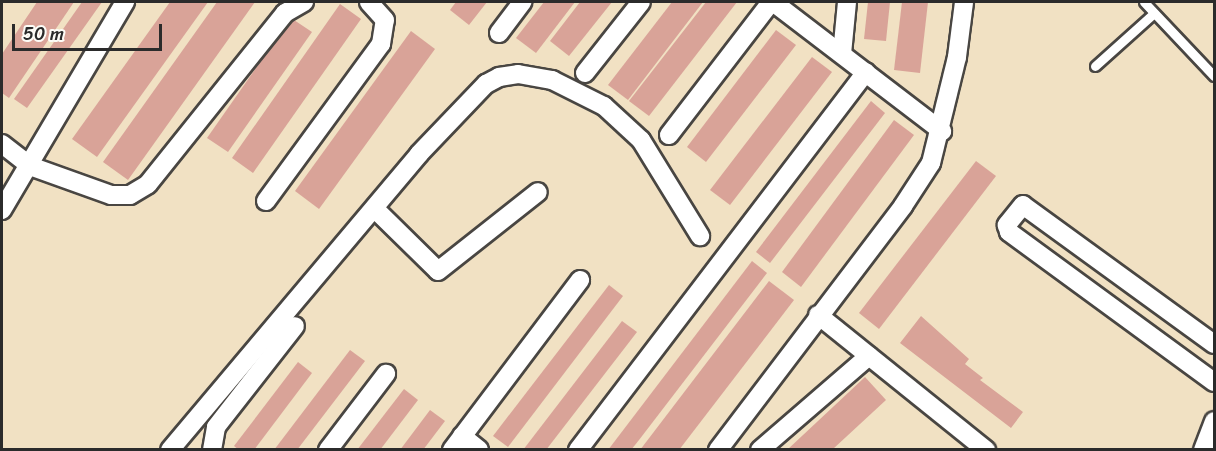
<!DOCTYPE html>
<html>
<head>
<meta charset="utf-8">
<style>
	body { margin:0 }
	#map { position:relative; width:1216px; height:451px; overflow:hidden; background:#f1e1c3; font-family:Sriracha,sans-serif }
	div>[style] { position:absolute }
	.building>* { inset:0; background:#d9a398 }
	.roads { filter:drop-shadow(2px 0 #494642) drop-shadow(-2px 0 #494642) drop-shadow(0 2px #494642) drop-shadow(0 -2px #494642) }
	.lane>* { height:9px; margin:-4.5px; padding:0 4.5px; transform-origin:4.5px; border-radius:4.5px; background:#fff }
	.street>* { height:18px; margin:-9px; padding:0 9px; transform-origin:9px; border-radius:9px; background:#fff }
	span { translate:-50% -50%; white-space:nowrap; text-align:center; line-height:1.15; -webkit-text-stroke:4.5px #fdfcf7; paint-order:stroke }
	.frame { position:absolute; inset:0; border:3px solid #2b2b2b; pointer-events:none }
	.scale { position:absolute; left:12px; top:24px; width:150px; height:27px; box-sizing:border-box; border:3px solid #2b2b2b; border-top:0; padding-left:8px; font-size:18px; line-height:21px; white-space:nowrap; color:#2b2b2b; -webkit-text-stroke:4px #fdfcf7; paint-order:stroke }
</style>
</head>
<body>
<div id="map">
	<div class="building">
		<div style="clip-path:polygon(37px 2px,74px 2px,9px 98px,2px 93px,2px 54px)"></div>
		<div style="clip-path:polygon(82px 2px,102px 2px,27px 108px,14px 99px)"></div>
		<div style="clip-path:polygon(170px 2px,208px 2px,97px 157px,72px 139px)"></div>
		<div style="clip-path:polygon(217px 2px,255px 2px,128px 180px,103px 162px)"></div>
		<div style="clip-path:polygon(456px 2px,487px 2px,469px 25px,450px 10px)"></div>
		<div style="clip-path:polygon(544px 2px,575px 2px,536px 53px,516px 38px)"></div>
		<div style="clip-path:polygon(580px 2px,612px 2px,569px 56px,550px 41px)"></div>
		<div style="clip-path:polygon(672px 2px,703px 2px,628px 100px,608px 85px)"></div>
		<div style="clip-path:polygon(706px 2px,737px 2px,649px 116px,629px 101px)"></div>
		<div style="clip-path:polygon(868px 2px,890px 2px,886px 41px,864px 39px)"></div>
		<div style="clip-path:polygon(902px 2px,928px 2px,920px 73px,894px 70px)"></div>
		<div style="clip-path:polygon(340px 4px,361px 19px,253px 173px,232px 158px)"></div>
		<div style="clip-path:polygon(291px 18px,312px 32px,228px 152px,207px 138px)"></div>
		<div style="clip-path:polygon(776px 30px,796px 45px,706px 162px,687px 147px)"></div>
		<div style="clip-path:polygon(411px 31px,435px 49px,319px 209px,295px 191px)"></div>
		<div style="clip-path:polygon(812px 57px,832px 72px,730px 205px,710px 190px)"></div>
		<div style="clip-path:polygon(871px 101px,885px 113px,770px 263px,756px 252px)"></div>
		<div style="clip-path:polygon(894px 120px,914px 135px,801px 287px,782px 272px)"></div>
		<div style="clip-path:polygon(976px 161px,996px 176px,879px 329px,859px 313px)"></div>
		<div style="clip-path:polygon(752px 261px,767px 273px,639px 440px,631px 450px,608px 450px)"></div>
		<div style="clip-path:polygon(769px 281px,794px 300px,768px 334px,679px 450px,640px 450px)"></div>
		<div style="clip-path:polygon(609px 285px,623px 296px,508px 447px,493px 436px)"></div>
		<div style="clip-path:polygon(921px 316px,969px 359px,965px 364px,983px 378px,980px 380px,1023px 412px,1011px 428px,900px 343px)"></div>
		<div style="clip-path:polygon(622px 321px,637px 332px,546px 450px,523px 450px)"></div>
		<div style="clip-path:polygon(350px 350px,365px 361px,297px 450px,274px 450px)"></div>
		<div style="clip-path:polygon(298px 362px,312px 373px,254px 450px,239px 450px,234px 446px)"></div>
		<div style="clip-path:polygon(865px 377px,886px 400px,833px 449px,787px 450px)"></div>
		<div style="clip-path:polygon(404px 389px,418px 400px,380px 450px,357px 450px)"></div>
		<div style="clip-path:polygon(430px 410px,445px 421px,423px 450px,400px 450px)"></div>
	</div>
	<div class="roads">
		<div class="lane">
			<div style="left:1144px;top:2px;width:102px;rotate:46.6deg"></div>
			<div style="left:1095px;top:66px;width:79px;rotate:-41.9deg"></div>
		</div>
		<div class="street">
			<div style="left:773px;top:2px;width:213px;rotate:37.4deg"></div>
			<div style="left:499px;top:33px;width:39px;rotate:-53deg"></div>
			<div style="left:842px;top:54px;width:52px;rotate:-84.5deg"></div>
			<div style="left:585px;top:73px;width:90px;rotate:-51.7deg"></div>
			<div style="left:669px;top:135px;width:168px;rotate:-52.5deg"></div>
			<div style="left:2px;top:144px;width:36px;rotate:38deg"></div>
			<div style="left:30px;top:166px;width:86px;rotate:19.7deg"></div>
			<div style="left:111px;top:195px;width:19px"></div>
			<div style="left:130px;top:195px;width:21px;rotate:-31deg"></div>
			<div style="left:148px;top:184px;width:219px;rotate:-51.3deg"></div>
			<div style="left:285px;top:13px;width:22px;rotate:-30deg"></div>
			<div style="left:266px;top:201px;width:195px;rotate:-53.8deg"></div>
			<div style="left:381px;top:44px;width:24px;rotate:-81deg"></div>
			<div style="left:385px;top:20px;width:24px;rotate:-132deg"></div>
			<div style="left:375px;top:209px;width:88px;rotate:44.5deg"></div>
			<div style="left:438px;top:271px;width:127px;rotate:-38.3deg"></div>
			<div style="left:2px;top:210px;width:242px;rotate:-59.4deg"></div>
			<div style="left:818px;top:315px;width:216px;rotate:38.8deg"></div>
			<div style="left:1214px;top:344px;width:236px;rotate:-144deg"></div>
			<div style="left:1023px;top:205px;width:26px;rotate:129deg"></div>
			<div style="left:1007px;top:225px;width:7px;rotate:74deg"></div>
			<div style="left:1009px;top:232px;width:254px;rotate:36.2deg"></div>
			<div style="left:462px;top:436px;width:22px;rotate:39deg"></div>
			<div style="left:170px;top:450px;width:387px;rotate:-49.9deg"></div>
			<div style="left:419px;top:154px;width:97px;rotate:-46.3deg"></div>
			<div style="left:486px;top:84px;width:15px;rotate:-28deg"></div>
			<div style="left:499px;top:77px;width:19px;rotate:-9deg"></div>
			<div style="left:518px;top:74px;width:35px;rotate:10deg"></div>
			<div style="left:552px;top:80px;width:58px;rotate:26.6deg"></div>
			<div style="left:604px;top:106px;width:50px;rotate:42.6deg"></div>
			<div style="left:641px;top:140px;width:113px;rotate:58.4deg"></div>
			<div style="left:212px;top:450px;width:23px;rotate:-80deg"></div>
			<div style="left:216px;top:427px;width:128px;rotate:-52deg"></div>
			<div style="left:328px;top:450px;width:96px;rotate:-52.7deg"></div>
			<div style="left:452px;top:450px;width:213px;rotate:-53deg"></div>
			<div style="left:578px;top:450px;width:475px;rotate:-52.7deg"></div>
			<div style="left:718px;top:450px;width:306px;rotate:-52.8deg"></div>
			<div style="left:903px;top:206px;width:51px;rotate:-56.9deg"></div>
			<div style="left:931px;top:163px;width:109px;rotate:-76.2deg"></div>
			<div style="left:957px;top:57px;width:55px;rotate:-82.7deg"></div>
			<div style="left:760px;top:450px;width:144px;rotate:-40.8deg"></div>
			<div style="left:1203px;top:450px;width:31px;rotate:-69deg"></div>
		</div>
	</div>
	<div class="frame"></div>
	<div class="scale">50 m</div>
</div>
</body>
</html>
